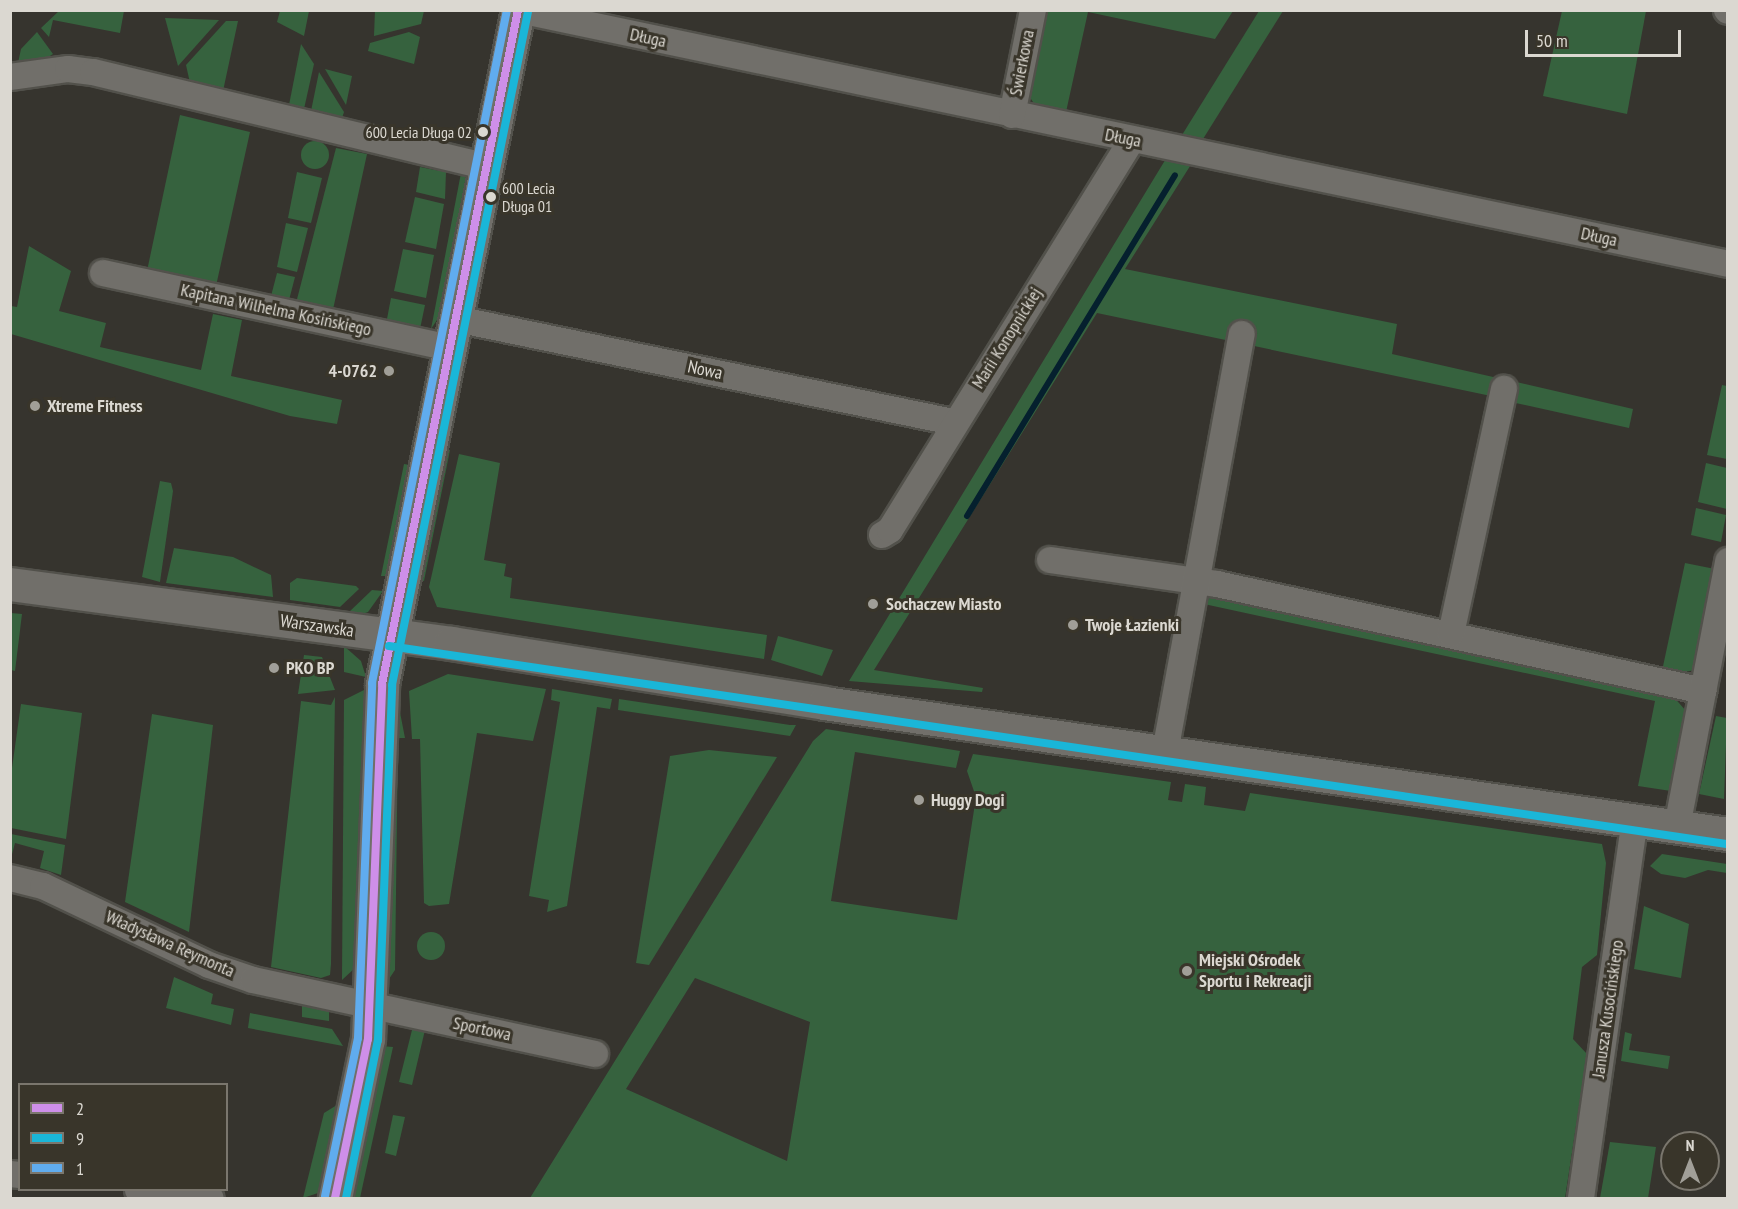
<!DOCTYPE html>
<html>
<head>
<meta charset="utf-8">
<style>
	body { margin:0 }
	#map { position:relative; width:1738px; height:1209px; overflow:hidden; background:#36342e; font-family:"PT Sans Narrow",sans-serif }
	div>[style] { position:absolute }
	.green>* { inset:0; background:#36623e }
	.round { border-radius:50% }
	.stream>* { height:6px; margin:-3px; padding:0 3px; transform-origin:3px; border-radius:3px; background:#05202e }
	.roads { filter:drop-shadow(2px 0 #52514b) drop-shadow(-2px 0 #52514b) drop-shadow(0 2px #52514b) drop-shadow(0 -2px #52514b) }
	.street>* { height:26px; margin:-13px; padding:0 13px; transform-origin:13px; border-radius:13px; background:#716f6a }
	.secondary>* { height:33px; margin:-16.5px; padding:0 16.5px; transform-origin:16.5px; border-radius:16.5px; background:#716f6a }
	.bus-1>* { height:8px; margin:-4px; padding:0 4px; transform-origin:4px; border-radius:4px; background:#ce8fe9 }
	.bus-2>* { height:8px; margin:-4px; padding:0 4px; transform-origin:4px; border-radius:4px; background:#1ab6d8 }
	.bus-3>* { height:8px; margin:-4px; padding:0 4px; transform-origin:4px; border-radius:4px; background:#60acee }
	.dots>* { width:16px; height:16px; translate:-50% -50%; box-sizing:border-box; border:3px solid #39352a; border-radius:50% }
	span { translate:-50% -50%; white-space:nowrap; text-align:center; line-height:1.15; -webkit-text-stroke:6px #39352a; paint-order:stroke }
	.bus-label { font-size:16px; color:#dbd8d1 }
	.right { translate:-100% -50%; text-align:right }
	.left { translate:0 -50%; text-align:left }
	.street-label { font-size:18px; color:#dbd8d1 }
	.poi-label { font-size:18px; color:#dbd8d1; font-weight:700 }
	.frame { position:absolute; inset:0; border:12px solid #dbd8d1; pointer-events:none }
	.legend { position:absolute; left:18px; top:1083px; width:210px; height:108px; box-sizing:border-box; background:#39352a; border:2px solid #7a766d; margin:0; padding:8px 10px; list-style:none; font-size:18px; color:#dbd8d1 }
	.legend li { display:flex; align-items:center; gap:12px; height:30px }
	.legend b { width:30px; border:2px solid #7a766d }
	.north { position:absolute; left:1660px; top:1131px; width:60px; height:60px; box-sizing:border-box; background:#39352a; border:2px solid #7a766d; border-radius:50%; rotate:0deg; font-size:16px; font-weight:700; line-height:24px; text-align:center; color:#dbd8d1 }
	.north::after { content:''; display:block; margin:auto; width:21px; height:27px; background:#a19f98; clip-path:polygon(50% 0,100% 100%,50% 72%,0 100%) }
	.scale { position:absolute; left:1525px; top:30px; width:156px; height:27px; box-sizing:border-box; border:3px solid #dbd8d1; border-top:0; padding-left:8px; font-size:18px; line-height:21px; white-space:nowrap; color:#dbd8d1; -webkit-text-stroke:4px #39352a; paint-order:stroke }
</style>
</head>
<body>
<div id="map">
	<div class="green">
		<div style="clip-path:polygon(60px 10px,121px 10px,124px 11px,120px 33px,53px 20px,49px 37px,41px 28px)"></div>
		<div style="clip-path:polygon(375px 10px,424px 10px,424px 11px,421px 24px,374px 36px)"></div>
		<div style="clip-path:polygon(280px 11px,309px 11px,304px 36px,277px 22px)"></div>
		<div style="clip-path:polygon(1040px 11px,1233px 11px,1215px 39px,1088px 12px,1066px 112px,1035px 105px,1025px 90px)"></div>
		<div style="clip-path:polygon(1259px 11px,1283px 11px,1203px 139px,1182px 135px)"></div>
		<div style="clip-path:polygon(1562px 11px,1646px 11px,1627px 114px,1543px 96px)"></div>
		<div style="clip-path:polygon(165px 18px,219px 20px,178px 66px)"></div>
		<div style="clip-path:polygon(226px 21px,238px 21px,223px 91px,190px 83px,186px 65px)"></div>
		<div style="clip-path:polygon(37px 32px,53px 54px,41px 62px,18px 63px,21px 49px)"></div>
		<div style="clip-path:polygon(409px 32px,420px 37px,414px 64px,368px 51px,370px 43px)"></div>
		<div style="clip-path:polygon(301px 44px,314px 64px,304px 109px,289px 105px)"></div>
		<div style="clip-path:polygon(325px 69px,352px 76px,346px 105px)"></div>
		<div style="clip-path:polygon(319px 72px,344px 112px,342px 118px,311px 111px)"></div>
		<div style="clip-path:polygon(180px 115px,250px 132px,216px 286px,147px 271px)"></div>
		<div class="round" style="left:301px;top:141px;width:28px;height:28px"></div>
		<div style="clip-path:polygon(336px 148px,367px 154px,332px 314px,295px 307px)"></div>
		<div style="clip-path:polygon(1167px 157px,1192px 163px,1125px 269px,1397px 324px,1392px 354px,1502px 379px,1491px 396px,1097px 313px,874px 670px,983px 688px,982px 692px,849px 681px)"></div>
		<div style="clip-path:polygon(420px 167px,446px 172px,445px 199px,416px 192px)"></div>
		<div style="clip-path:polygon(297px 172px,322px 178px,311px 223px,288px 218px)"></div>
		<div style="clip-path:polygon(461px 173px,466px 177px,439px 317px,431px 329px)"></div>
		<div style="clip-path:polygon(415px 197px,444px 204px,436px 249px,405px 242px)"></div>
		<div style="clip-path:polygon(286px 223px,308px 228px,297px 272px,277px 267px)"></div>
		<div style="clip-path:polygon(29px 246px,71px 271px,59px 311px,106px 323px,100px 347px,201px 370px,213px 314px,242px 320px,231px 376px,342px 400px,337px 424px,290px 416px,11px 334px,11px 306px,17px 307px)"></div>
		<div style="clip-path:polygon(403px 249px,434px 255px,426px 298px,394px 291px)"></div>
		<div style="clip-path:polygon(277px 273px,295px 277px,288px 304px,270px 300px)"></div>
		<div style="clip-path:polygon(391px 298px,425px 305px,420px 329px,386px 324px)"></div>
		<div style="clip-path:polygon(1512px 381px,1633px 409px,1629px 428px,1511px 402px)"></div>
		<div style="clip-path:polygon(1722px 385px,1727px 386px,1727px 459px,1707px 455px)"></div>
		<div style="clip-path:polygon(445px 448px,450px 450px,424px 581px,418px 580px)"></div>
		<div style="clip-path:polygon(459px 454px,500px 463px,484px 560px,506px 564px,504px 576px,512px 578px,510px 598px,767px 635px,764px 659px,437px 607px,429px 587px)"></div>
		<div style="clip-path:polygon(1706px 463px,1727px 468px,1727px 509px,1698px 502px)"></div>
		<div style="clip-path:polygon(404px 464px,410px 465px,387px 576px,381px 576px)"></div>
		<div style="clip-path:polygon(160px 481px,171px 483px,173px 491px,160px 582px,142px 577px)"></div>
		<div style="clip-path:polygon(1696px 508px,1726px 515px,1721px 542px,1691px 535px)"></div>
		<div style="clip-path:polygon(174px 548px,233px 557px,271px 575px,273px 597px,166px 583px)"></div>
		<div style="clip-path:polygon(1685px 563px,1715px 569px,1695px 670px,1674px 674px,1662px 671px)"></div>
		<div style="clip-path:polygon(297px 578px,356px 586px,359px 589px,340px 607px,290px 600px,290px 583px)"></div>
		<div style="clip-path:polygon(372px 590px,383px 591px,368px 612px,355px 617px,348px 613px)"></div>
		<div style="clip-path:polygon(1207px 594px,1672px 695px,1686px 711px,1671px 791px,1638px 786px,1655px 701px,1204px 604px)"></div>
		<div style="clip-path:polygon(11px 613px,22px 614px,15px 671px,11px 670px)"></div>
		<div style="clip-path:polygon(778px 636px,833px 650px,822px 676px,771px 660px)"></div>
		<div style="clip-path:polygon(344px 646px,361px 661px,366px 677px,344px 672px)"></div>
		<div style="clip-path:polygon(304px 655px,322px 657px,335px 690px,298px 694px)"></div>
		<div style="clip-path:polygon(448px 674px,546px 689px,533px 741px,477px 733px,449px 904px,429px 906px,424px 903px,420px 739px,412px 739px,409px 691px)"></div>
		<div style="clip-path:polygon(366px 689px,356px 967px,342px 980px,344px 700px)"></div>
		<div style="clip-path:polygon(552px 689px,612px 699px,610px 709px,597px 707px,567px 906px,547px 912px,549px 900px,529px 896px,560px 702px,551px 700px)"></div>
		<div style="clip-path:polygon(335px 697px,331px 964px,330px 975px,321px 978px,271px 967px,301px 701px,331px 705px)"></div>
		<div style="clip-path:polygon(619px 699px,790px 725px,796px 725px,790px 736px,618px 710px)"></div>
		<div style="clip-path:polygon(398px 702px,405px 738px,398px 738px,395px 970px,389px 979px)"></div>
		<div style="clip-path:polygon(21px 704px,82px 713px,66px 839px,11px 828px,11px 775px)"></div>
		<div style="clip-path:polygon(152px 714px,213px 725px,189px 932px,125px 902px)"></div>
		<div style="clip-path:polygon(1716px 716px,1727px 718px,1724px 799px,1699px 794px)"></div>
		<div style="clip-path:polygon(evenodd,826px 729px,960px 751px,956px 768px,855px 752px,831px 901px,957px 920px,976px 797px,967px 771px,973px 754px,1171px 782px,1168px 800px,1182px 802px,1185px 784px,1206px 787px,1204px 805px,1245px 811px,1250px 793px,1602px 844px,1606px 863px,1597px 955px,1582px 967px,1573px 1039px,1587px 1054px,1565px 1198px,530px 1198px,813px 741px,826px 729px,695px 978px,810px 1022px,787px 1161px,626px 1089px,695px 978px)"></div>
		<div style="clip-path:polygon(709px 750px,777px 757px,649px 965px,636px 963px,670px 756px)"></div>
		<div style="clip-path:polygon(11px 834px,65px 845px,61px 875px,40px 868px,44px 851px,15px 843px,11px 858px)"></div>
		<div style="clip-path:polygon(1662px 854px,1727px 864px,1727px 873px,1708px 870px,1685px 878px,1661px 874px,1650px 866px)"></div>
		<div style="clip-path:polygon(1644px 906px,1689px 924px,1681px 978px,1634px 969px)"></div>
		<div class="round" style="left:417px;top:932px;width:28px;height:28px"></div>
		<div style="clip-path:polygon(174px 977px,213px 994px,211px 1004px,234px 1009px,231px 1025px,166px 1008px)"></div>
		<div style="clip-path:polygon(302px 1001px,329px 1006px,329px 1021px,302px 1017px)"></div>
		<div style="clip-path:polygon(250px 1013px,332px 1029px,343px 1046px,248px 1028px)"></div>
		<div style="clip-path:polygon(413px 1026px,425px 1030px,412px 1085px,399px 1082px)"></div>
		<div style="clip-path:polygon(1625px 1032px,1632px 1034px,1629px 1050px,1670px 1056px,1668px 1069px,1621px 1061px)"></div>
		<div style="clip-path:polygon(381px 1046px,393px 1047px,360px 1198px,349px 1198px)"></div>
		<div style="clip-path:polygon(345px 1100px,321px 1192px,303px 1198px,324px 1113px)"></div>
		<div style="clip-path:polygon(393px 1115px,405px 1117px,396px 1156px,385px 1153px)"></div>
		<div style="clip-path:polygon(1610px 1142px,1656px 1147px,1648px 1198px,1600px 1198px)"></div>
	</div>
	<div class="stream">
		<div style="left:967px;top:516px;width:399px;rotate:-58.6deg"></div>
	</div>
	<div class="roads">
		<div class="street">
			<div style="left:519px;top:10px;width:1235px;rotate:11.86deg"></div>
			<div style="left:1727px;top:10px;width:1px;rotate:45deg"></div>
			<div style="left:10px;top:77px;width:59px;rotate:-7.9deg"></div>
			<div style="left:68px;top:69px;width:25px;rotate:7deg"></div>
			<div style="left:93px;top:72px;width:406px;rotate:13.5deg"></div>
			<div style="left:1012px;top:115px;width:107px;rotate:-78.7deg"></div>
			<div style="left:103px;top:273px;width:354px;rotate:12.2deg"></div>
			<div style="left:456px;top:319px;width:508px;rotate:11.71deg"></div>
			<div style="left:882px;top:535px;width:9px;rotate:-32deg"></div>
			<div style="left:890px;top:530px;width:459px;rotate:-58.2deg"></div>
			<div style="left:1050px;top:560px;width:169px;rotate:8.2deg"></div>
			<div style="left:1217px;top:584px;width:498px;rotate:12.4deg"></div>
			<div style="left:1451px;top:634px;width:251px;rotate:-77.8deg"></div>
			<div style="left:1165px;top:752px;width:425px;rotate:-79.6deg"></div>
			<div style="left:1677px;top:827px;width:271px;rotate:-79.1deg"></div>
			<div style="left:10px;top:878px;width:34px;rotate:14deg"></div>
			<div style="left:43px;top:886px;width:184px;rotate:25.4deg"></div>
			<div style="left:209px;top:965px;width:46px;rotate:18.8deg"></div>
			<div style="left:253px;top:980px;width:350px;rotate:12.2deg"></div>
			<div style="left:10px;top:1174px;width:10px;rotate:6deg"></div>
			<div style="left:138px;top:1190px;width:73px;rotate:6.3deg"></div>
			<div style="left:1581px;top:1198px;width:382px;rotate:-81.9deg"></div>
		</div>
		<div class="secondary">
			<div style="left:10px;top:584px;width:445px;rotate:7.6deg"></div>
			<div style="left:451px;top:643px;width:378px;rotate:9.1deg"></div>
			<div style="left:824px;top:703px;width:913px;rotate:8.25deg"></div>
			<div style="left:335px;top:1198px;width:162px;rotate:-78.3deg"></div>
			<div style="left:368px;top:1039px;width:355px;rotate:-87.7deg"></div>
			<div style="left:382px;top:684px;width:688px;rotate:-78.59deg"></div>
		</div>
	</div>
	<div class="bus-1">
		<div style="left:335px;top:1198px;width:162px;rotate:-78.3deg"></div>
		<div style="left:368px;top:1039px;width:355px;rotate:-87.7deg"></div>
		<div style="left:382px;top:684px;width:688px;rotate:-78.59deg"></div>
	</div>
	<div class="bus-2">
		<div style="left:389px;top:646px;width:1352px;rotate:8.42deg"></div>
		<div style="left:346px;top:1198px;width:161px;rotate:-78.6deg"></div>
		<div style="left:378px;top:1040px;width:355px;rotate:-87.7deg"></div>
		<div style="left:392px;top:685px;width:687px;rotate:-78.58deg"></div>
	</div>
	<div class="bus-3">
		<div style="left:325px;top:1196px;width:161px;rotate:-78.2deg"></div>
		<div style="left:358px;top:1038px;width:355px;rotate:-87.7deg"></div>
		<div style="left:372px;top:683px;width:686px;rotate:-78.66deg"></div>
	</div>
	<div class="dots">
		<div style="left:483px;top:132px;background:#dbd8d1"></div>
		<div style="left:491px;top:197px;background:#dbd8d1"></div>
		<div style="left:389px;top:371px;background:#a19f98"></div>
		<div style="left:35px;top:406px;background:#a19f98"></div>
		<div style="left:873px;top:604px;background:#a19f98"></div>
		<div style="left:1073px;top:625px;background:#a19f98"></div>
		<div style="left:274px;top:668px;background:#a19f98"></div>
		<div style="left:919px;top:800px;background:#a19f98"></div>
		<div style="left:1187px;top:971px;background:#a19f98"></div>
	</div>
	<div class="bus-label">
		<span class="right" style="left:472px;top:132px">600 Lecia Długa 02</span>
		<span class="left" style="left:502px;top:197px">600 Lecia<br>Długa 01</span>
	</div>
	<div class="street-label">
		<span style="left:648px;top:38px;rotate:12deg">Długa</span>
		<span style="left:1022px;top:63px;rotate:-79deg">Świerkowa</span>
		<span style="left:1123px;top:138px;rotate:11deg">Długa</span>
		<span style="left:1599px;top:237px;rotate:12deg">Długa</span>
		<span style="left:276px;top:310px;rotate:12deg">Kapitana Wilhelma Kosińskiego</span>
		<span style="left:1007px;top:338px;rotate:-58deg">Marii Konopnickiej</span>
		<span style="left:705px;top:370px;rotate:12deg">Nowa</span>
		<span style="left:317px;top:626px;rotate:8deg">Warszawska</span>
		<span style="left:170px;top:944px;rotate:24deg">Władysława Reymonta</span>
		<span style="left:1608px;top:1009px;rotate:-82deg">Janusza Kusocińskiego</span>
		<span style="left:482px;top:1029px;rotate:12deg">Sportowa</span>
	</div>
	<div class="poi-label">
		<span class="right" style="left:377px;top:371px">4-0762</span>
		<span class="left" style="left:47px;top:406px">Xtreme Fitness</span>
		<span class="left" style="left:886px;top:604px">Sochaczew Miasto</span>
		<span class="left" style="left:1085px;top:625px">Twoje Łazienki</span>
		<span class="left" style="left:286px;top:668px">PKO BP</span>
		<span class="left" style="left:931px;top:800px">Huggy Dogi</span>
		<span class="left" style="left:1199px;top:971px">Miejski Ośrodek<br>Sportu i Rekreacji</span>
	</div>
	<div class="frame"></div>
	<ul class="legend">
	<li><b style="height:8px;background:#ce8fe9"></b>2</li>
	<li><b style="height:8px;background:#1ab6d8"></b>9</li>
	<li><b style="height:8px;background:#60acee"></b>1</li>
	</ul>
	<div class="north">N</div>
	<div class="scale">50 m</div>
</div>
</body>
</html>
